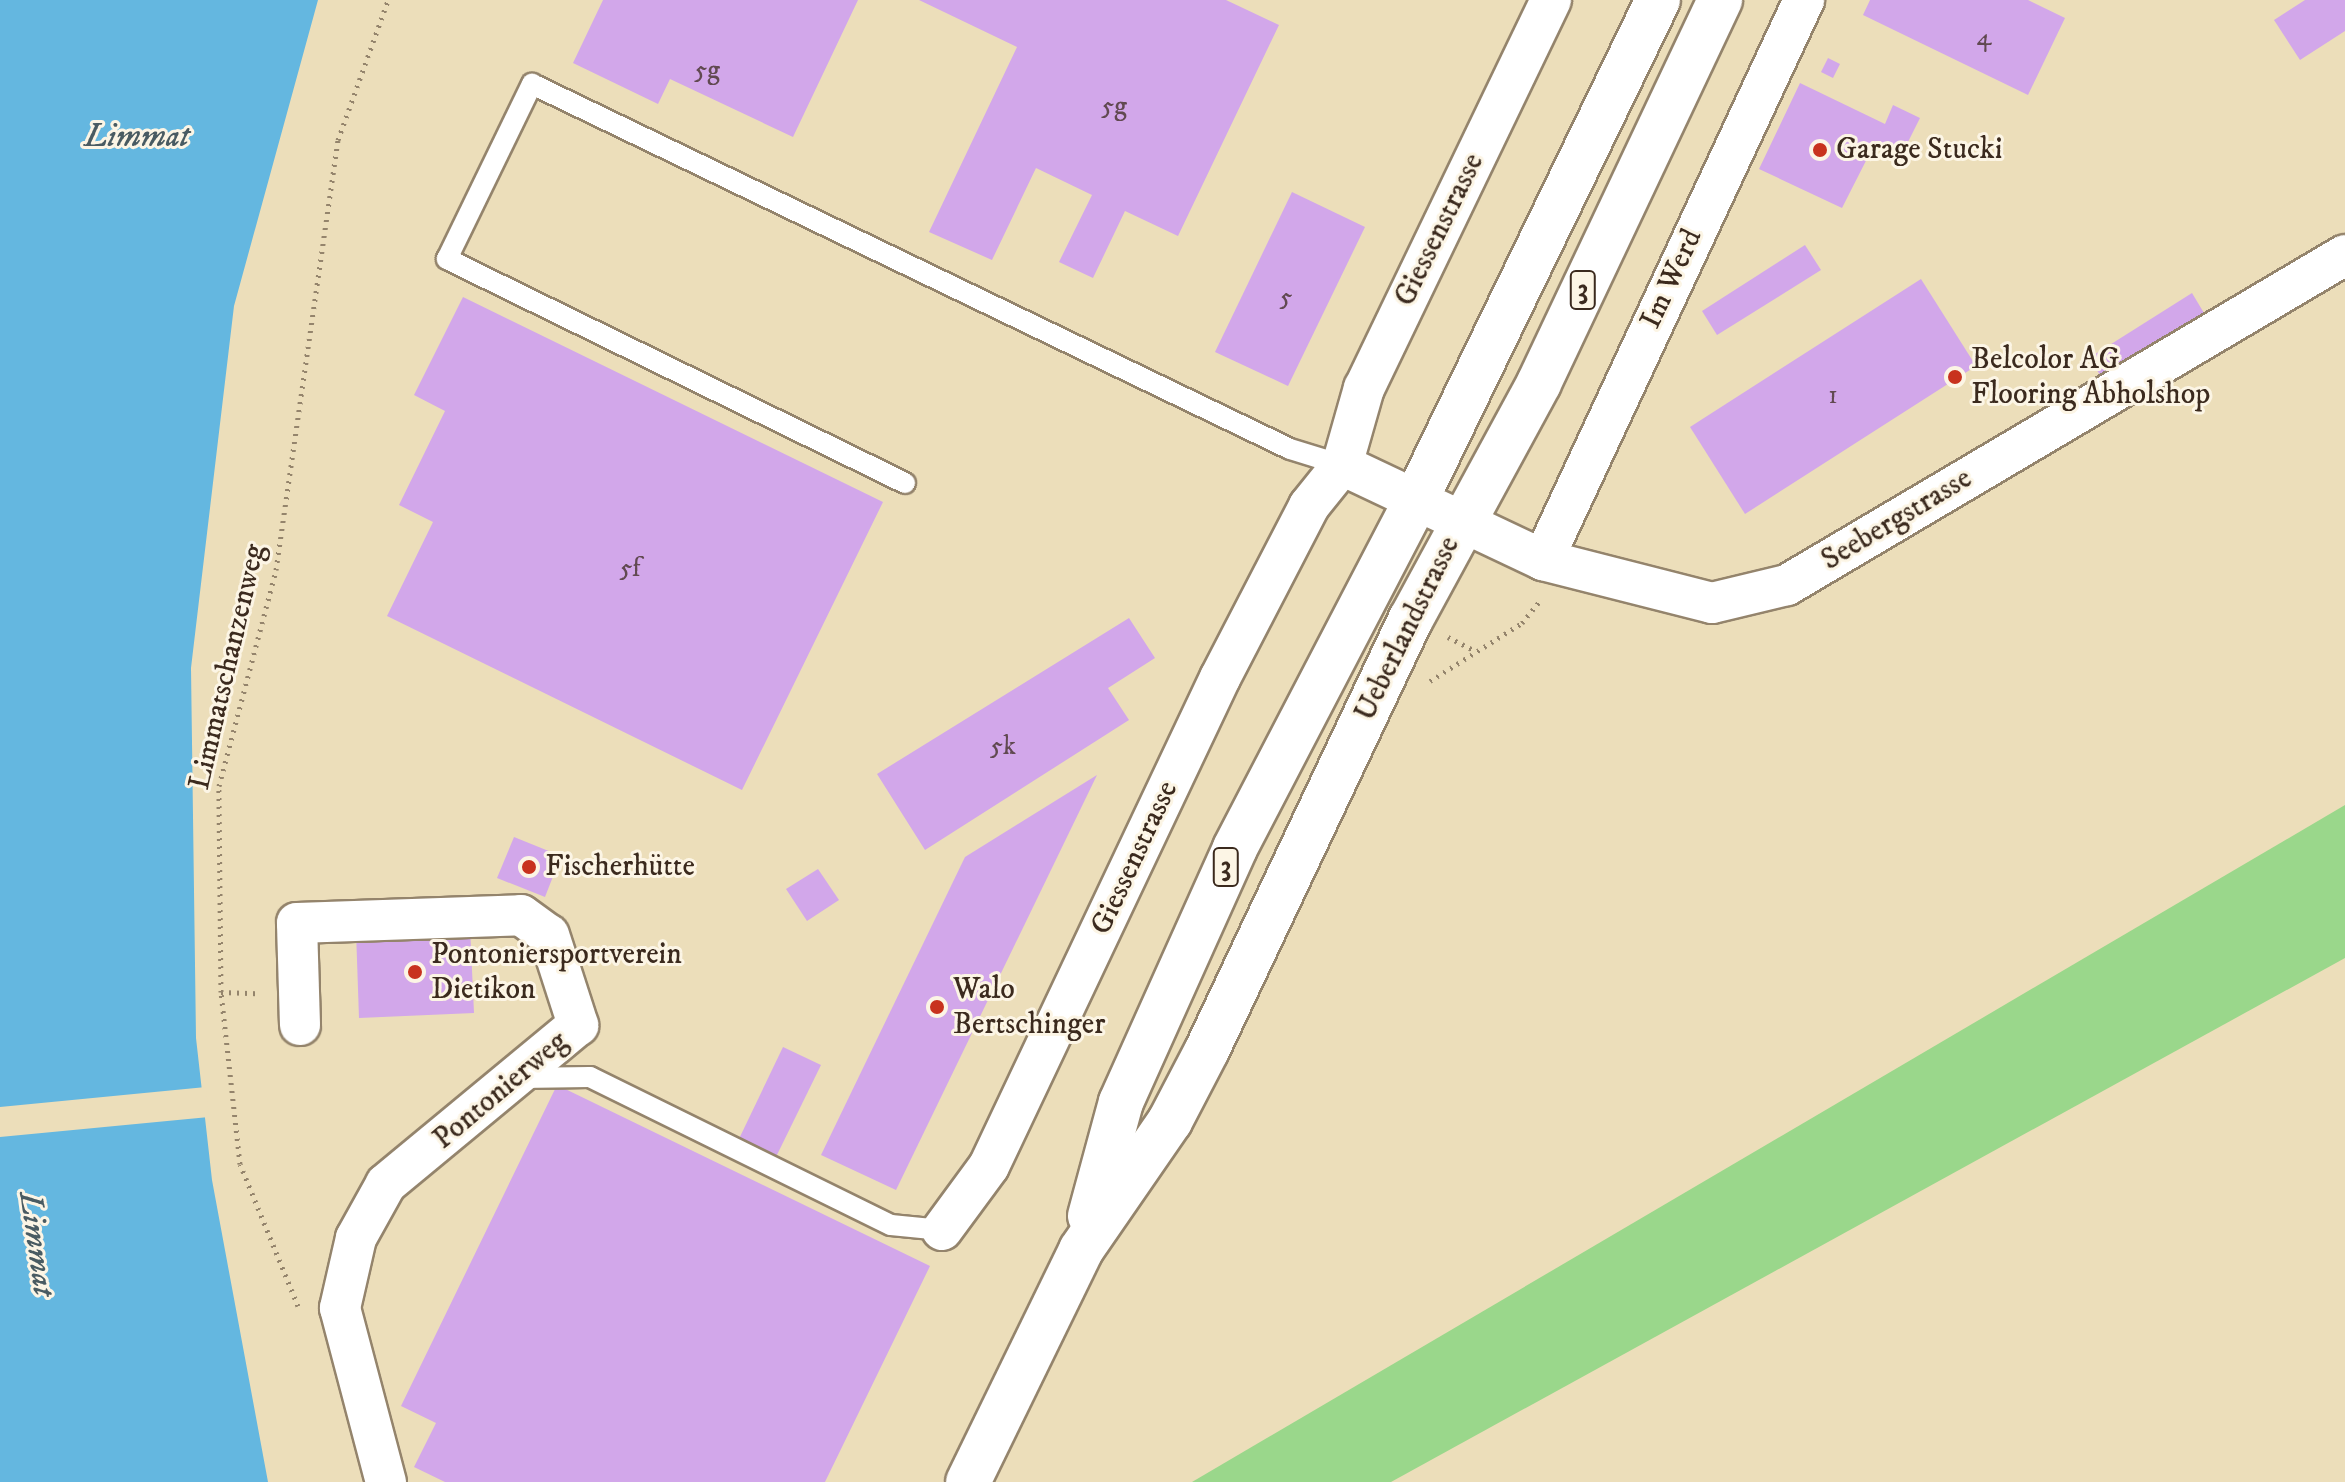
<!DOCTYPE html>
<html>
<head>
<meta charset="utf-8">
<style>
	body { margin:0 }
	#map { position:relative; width:2345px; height:1482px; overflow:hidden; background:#ecdeba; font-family:"IM FELL DW Pica",serif }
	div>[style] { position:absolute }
	.green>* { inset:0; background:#9ad78b }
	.water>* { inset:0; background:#64b7e0 }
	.pier>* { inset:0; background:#ecdeba }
	.building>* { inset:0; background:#d2a7ea }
	.path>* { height:5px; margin-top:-2.5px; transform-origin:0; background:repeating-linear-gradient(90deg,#94846c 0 2px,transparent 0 8px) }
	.roads { filter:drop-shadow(2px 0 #94846c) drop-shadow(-2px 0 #94846c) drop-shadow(0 2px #94846c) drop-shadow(0 -2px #94846c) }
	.lane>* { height:20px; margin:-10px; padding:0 10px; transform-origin:10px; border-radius:10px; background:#fff }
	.street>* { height:40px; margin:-20px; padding:0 20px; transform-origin:20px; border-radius:20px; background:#fff }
	.primary>* { height:44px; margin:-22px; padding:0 22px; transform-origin:22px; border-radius:22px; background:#fff }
	.dots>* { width:22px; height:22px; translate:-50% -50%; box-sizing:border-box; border:4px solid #fcf5e5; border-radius:50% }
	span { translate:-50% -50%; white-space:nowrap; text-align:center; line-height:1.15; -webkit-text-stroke:6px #fcf5e5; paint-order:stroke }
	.number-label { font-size:26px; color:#614951 }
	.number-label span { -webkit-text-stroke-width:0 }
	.shield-label span { padding:2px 6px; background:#fcf5e5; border:2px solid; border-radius:6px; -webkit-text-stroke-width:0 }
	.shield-label { font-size:28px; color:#3b2a1e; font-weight:700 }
	.poi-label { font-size:30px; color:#3b2a1e }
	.left { translate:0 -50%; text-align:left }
	.street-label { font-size:30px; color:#3b2a1e }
	.water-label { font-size:32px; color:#495b62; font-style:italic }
</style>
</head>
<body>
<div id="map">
	<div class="green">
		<div style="clip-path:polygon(2345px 805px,2345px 958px,1391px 1482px,1192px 1482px)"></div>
	</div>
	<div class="water">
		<div style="clip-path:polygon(0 0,318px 0,234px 306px,191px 668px,196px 1038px,212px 1180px,268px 1482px,0 1482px)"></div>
	</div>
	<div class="pier">
		<div style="clip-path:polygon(206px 1087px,209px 1117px,0 1137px,0 1107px)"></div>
	</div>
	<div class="building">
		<div style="clip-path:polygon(603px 0,858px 0,793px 137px,670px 79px,658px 104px,573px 63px)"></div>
		<div style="clip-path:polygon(919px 0,1226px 0,1279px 25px,1178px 236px,1125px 211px,1093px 278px,1059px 262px,1092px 195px,1036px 168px,992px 260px,929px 232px,1017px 47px)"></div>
		<div style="clip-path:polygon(1870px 0,2028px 0,2065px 18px,2028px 95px,1863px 15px)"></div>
		<div style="clip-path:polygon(2305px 0,2345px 0,2345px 31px,2300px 60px,2274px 20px)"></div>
		<div style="clip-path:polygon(1828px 58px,1840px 64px,1833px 78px,1821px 72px)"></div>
		<div style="clip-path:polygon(1800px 83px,1885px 124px,1893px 105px,1920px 118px,1901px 156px,1875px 143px,1842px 208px,1759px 169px)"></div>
		<div style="clip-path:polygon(1292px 192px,1365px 227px,1288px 386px,1215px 352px)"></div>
		<div style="clip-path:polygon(1805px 245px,1821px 270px,1717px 335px,1702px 311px)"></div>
		<div style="clip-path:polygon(1921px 279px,1976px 366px,1745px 514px,1690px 427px)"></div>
		<div style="clip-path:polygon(2192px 293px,2204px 313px,2102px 378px,2089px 358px)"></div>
		<div style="clip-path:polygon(463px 297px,883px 502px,742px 790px,387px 616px,433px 522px,399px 505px,445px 411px,414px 395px)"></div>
		<div style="clip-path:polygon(1129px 618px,1155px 658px,1108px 688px,1129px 720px,925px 850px,877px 774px)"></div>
		<div style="clip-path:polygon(1097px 775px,896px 1190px,821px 1155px,965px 857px)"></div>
		<div style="clip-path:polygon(514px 837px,561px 856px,545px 897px,497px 878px)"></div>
		<div style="clip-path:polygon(818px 869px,839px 900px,807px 921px,786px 889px)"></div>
		<div style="clip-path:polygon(470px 927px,474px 1013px,359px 1018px,356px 931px)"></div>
		<div style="clip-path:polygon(783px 1047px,821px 1065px,774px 1161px,737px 1143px)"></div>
		<div style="clip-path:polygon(557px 1085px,930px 1266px,825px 1482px,445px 1482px,414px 1467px,436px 1423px,401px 1406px)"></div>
	</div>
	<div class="path">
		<div style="left:1448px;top:637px;width:30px;rotate:27deg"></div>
		<div style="left:1430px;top:681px;width:109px;rotate:-32.2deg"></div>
		<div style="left:1522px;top:623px;width:28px;rotate:-51deg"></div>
		<div style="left:221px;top:992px;width:38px;rotate:2deg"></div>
		<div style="left:298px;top:1306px;width:153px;rotate:-112.2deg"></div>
		<div style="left:240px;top:1164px;width:173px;rotate:-96.3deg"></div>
		<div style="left:221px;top:992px;width:206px;rotate:-90.6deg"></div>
		<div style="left:219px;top:786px;width:223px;rotate:-75.2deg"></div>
		<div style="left:276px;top:570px;width:434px;rotate:-81.8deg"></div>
		<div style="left:338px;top:140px;width:149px;rotate:-70.3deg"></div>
	</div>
	<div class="roads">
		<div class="lane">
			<div style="left:905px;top:483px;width:510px;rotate:-153.94deg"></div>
			<div style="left:447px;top:259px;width:195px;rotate:-64.1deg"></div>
			<div style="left:532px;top:84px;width:841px;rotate:25.71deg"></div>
			<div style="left:1290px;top:449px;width:54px;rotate:17.1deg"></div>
			<div style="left:520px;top:1078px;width:70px;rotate:-0.8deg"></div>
			<div style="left:590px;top:1077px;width:335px;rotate:26.2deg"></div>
			<div style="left:891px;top:1225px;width:51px;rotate:5.6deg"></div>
		</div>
		<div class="street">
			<div style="left:1551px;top:0;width:431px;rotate:115.7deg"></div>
			<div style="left:1364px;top:388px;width:80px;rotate:105.9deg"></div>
			<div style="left:1342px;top:465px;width:222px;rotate:25.3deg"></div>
			<div style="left:1543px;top:560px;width:174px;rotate:14.3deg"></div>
			<div style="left:1712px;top:603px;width:77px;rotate:-13.5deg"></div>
			<div style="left:1787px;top:585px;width:648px;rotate:-30.6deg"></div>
			<div style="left:1543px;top:560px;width:618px;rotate:-65.01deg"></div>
			<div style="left:300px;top:1025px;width:102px;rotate:-91.7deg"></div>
			<div style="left:297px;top:923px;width:224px;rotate:-2deg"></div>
			<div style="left:521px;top:915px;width:34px;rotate:36deg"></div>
			<div style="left:549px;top:935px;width:95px;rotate:72.1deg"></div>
			<div style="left:578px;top:1025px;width:249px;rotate:140.4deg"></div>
			<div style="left:386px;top:1184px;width:62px;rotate:119.1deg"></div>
			<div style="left:356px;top:1238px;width:72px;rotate:102.9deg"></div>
			<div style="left:340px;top:1308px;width:180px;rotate:75.2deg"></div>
			<div style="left:942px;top:1230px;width:79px;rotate:-53.7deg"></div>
			<div style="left:989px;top:1166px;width:540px;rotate:-64.67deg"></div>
			<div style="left:1220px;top:678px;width:194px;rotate:-62.6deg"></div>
			<div style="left:1309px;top:506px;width:53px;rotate:-51.2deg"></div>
		</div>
		<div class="primary">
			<div style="left:1090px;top:1216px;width:118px;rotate:-74.8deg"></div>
			<div style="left:1121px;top:1102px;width:278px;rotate:-65.8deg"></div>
			<div style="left:1235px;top:848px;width:388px;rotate:-62.5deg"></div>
			<div style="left:1414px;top:504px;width:560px;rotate:-64.17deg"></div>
			<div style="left:968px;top:1482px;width:258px;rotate:-64deg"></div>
			<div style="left:1081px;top:1250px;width:157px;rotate:-55.4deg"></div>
			<div style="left:1170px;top:1121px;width:80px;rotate:-62.5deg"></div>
			<div style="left:1207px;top:1050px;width:477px;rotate:-64.7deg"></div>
			<div style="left:1411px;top:619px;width:268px;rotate:-61.5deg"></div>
			<div style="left:1539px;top:383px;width:424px;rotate:-64.7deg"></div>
		</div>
	</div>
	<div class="dots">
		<div style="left:1820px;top:150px;background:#c8321e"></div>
		<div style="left:1955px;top:377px;background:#c8321e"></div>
		<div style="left:529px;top:867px;background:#c8321e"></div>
		<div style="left:415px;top:972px;background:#c8321e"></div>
		<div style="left:937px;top:1007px;background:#c8321e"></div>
	</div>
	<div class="number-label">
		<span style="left:1984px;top:38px">4</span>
		<span style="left:707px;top:71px">5g</span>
		<span style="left:1114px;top:107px">5g</span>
		<span style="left:1286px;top:298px">5</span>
		<span style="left:1833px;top:396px">1</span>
		<span style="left:630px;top:569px">5f</span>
		<span style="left:1003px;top:747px">5k</span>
	</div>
	<div class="shield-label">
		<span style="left:1583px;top:290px">3</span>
		<span style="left:1226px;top:867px">3</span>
	</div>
	<div class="poi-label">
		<span class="left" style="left:1836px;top:150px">Garage Stucki</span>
		<span class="left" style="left:1971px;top:377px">Belcolor AG<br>Flooring Abholshop</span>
		<span class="left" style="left:545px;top:867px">Fischerhütte</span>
		<span class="left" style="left:431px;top:972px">Pontoniersportverein<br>Dietikon</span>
		<span class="left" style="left:953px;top:1007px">Walo<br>Bertschinger</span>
	</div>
	<div class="street-label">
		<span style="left:1440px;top:230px;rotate:-64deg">Giessenstrasse</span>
		<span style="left:1672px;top:279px;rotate:-65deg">Im Werd</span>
		<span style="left:1897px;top:520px;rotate:-31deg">Seebergstrasse</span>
		<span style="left:1408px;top:629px;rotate:-64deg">Ueberlandstrasse</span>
		<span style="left:228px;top:667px;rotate:-77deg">Limmatschanzenweg</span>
		<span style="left:1135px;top:858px;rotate:-65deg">Giessenstrasse</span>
		<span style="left:501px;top:1091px;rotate:-40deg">Pontonierweg</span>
	</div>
	<div class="water-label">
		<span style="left:137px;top:137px">Limmat</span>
		<span style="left:36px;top:1244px;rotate:82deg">Limmat</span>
	</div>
</div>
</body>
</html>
